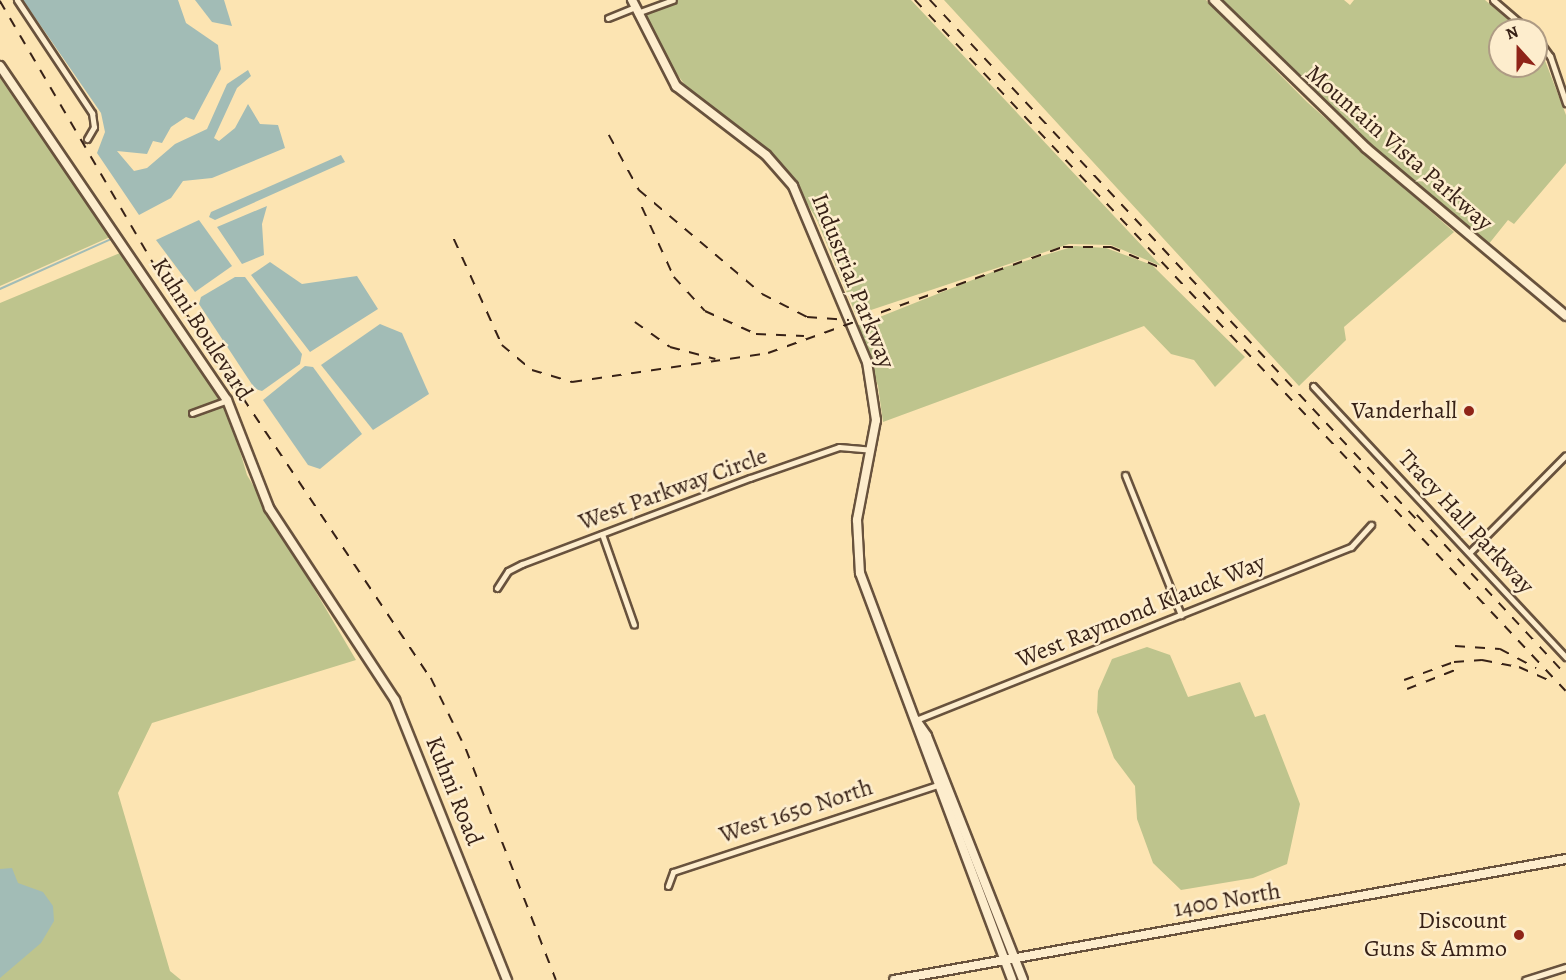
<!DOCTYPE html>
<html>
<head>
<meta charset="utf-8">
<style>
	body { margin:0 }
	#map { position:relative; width:1566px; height:980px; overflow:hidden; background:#fce4b2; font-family:Alegreya,serif }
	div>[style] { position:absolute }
	.green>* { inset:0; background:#bec48d }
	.water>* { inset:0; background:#a2bcb6 }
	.stream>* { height:1.5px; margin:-0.75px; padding:0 0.75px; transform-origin:0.75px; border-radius:0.75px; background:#a2bcb6 }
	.roads { filter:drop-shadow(2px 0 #68523d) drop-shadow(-2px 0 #68523d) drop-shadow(0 2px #68523d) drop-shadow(0 -2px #68523d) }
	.street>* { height:5px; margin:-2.5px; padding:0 2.5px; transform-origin:2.5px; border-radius:2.5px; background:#fdedcd }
	.secondary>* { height:8px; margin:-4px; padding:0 4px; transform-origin:4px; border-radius:4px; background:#fdedcd }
	.rail>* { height:1.5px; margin-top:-0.75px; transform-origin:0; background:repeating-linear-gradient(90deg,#372116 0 10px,transparent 0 20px) }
	.dots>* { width:16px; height:16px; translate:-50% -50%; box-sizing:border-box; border:3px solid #fdedcd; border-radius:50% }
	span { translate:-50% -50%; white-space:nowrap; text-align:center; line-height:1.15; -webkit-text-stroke:5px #fdedcd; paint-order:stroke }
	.street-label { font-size:24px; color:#372116 }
	.poi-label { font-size:24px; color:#372116 }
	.right { translate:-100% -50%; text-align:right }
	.north { position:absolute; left:1488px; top:18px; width:60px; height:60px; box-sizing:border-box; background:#fdedcd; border:2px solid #ae9b84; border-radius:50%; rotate:339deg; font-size:16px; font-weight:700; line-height:24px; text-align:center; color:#372116 }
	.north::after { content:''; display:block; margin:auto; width:21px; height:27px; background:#8f2418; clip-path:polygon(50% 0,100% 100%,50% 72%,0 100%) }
</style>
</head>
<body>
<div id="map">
	<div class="green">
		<div style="clip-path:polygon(678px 0,911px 0,1161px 266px,1111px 245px,1069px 244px,856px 315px,817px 220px,787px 170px,697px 101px,659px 50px,644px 13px)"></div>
		<div style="clip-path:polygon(944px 0,1206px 0,1307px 102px,1454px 232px,1344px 327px,1346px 340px,1299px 386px)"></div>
		<div style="clip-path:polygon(1219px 0,1344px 0,1350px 5px,1354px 0,1485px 0,1520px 30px,1500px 30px,1500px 66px,1536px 66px,1536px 46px,1544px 58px,1566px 115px,1566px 163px,1514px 224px,1508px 220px,1488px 245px,1372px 149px)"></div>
		<div style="clip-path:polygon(0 78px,110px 237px,0 286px)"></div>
		<div style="clip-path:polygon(1075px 246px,1106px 248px,1152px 265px,1245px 357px,1215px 387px,1194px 360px,1171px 354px,1144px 326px,883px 422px,878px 386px,857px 326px,1005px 267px)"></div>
		<div style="clip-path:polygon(120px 253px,229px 414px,247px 475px,356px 660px,152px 723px,118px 793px,170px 971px,181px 980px,0 980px,0 303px)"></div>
		<div style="clip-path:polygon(1147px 647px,1170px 655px,1188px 697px,1240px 682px,1255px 717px,1265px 714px,1300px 804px,1287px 864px,1253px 878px,1181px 890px,1153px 863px,1137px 819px,1135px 786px,1114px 758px,1097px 712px,1098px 691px,1112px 659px)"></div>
	</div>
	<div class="water">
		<div style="clip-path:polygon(23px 0,178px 0,186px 23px,218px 45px,221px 69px,194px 120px,186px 117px,171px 127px,162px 143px,153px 141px,147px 154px,117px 151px,134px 171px,147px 168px,175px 144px,207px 129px,227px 84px,248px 70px,251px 76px,237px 88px,214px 138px,219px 141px,235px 128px,248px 104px,260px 124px,278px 125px,285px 148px,212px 178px,183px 181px,171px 198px,139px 215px,97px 153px,105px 132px,101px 113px)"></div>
		<div style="clip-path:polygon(195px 0,224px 0,232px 26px,212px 22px)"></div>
		<div style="clip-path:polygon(341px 155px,345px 162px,215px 220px,209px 217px,211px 212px)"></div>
		<div style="clip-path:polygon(267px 206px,262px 224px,264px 255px,242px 264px,217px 227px)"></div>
		<div style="clip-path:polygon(199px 220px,232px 266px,195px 292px,156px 240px)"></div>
		<div style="clip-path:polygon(270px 262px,302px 284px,357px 276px,378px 309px,310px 352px,251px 275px)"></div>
		<div style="clip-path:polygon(235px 277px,245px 277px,302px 354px,300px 364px,262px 391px,255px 389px,199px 304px,201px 297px)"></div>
		<div style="clip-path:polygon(380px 324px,402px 333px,429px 394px,373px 430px,321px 365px)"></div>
		<div style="clip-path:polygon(305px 366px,313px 367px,362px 434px,320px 469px,308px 465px,263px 400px)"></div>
		<div style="clip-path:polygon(12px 868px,18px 883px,43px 892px,53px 906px,54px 921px,41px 943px,0 978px,0 869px)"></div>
	</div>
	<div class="stream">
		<div style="left:0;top:289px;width:120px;rotate:-24.2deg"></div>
	</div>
	<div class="roads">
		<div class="street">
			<div style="left:17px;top:0;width:136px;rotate:56.4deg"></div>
			<div style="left:92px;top:113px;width:14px;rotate:82deg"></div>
			<div style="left:94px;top:127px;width:14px;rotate:120deg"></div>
			<div style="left:1493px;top:0;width:46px;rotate:40.6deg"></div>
			<div style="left:637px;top:13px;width:38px;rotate:-20deg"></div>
			<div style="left:608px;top:18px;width:29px;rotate:-22deg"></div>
			<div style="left:1536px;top:37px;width:24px;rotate:54deg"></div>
			<div style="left:1550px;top:56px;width:50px;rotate:71.2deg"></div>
			<div style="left:1313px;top:386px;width:371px;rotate:47deg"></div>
			<div style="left:192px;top:413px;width:37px;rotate:-20deg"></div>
			<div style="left:1125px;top:475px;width:151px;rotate:68.2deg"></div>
			<div style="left:602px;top:534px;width:96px;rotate:70.6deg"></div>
			<div style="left:1470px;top:552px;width:136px;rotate:-45.3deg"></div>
			<div style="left:497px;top:588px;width:20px;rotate:-57deg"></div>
			<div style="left:508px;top:571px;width:16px;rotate:-27deg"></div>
			<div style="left:522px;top:564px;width:244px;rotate:-20.7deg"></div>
			<div style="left:750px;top:478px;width:94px;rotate:-19.2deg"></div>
			<div style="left:839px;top:447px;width:32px;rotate:5deg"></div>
			<div style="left:916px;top:720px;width:468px;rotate:-21.7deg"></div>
			<div style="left:1351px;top:547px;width:30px;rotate:-48deg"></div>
			<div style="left:668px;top:886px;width:15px;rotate:-70deg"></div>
			<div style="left:673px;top:872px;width:282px;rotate:-18.2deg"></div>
			<div style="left:1525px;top:980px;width:43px;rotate:-17.6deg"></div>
		</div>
		<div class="secondary">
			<div style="left:632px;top:0;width:97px;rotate:62.9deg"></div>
			<div style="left:676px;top:86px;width:113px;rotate:37.5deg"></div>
			<div style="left:766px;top:155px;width:41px;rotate:48.9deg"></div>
			<div style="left:793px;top:186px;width:191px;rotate:67.2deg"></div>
			<div style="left:867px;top:362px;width:59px;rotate:81.2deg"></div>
			<div style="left:876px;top:420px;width:102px;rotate:100.8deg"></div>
			<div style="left:857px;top:520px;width:53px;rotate:86.8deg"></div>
			<div style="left:860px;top:573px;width:434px;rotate:69.5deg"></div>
			<div style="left:1214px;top:0;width:212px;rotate:44.2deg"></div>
			<div style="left:1366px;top:148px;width:261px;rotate:40deg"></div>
			<div style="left:0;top:66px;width:404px;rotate:55.8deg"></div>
			<div style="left:227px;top:400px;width:116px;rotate:68.7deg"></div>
			<div style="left:269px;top:508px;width:230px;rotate:56.7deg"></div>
			<div style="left:395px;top:700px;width:302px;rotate:68.2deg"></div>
			<div style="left:916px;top:720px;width:19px;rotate:55deg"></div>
			<div style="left:927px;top:736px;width:262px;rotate:68.5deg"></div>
			<div style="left:894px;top:980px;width:683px;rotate:-10.21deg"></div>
		</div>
	</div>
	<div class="rail">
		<div style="left:915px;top:0;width:949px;rotate:46.71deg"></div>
		<div style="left:930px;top:0;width:717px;rotate:46.87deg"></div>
		<div style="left:0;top:1px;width:306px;rotate:59.7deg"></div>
		<div style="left:154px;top:265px;width:497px;rotate:56.2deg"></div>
		<div style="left:431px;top:678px;width:79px;rotate:63.8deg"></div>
		<div style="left:466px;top:749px;width:248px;rotate:68.7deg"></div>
		<div style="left:609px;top:135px;width:63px;rotate:61.4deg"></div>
		<div style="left:639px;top:190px;width:161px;rotate:40.2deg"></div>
		<div style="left:762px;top:294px;width:51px;rotate:27.1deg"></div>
		<div style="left:807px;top:317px;width:42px;rotate:4.1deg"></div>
		<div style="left:642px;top:207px;width:77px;rotate:65.4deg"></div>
		<div style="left:674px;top:277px;width:46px;rotate:47.6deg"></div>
		<div style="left:705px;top:311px;width:56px;rotate:24.3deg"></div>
		<div style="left:756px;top:334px;width:48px;rotate:2.4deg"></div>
		<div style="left:454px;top:239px;width:116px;rotate:65.6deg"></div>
		<div style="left:502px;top:345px;width:39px;rotate:40deg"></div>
		<div style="left:532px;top:370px;width:42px;rotate:16.7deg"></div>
		<div style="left:572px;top:382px;width:198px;rotate:-8.4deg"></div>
		<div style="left:768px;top:353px;width:313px;rotate:-19.8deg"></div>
		<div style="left:1063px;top:247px;width:48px"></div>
		<div style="left:1111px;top:247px;width:52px;rotate:22.6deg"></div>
		<div style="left:635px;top:322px;width:43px;rotate:35.5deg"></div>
		<div style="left:670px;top:347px;width:47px;rotate:14.9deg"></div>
		<div style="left:1417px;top:515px;width:219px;rotate:47deg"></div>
		<div style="left:1455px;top:646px;width:45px;rotate:3.8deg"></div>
		<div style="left:1500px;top:649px;width:41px;rotate:27.8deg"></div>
		<div style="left:1404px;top:680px;width:53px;rotate:-19.8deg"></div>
		<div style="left:1454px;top:662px;width:28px;rotate:-4deg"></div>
		<div style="left:1482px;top:660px;width:38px;rotate:11deg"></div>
		<div style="left:1519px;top:667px;width:36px;rotate:24deg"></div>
		<div style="left:1407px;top:689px;width:57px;rotate:-21.6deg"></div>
	</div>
	<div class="dots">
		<div style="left:1469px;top:411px;background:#8f2418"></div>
		<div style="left:1519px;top:935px;background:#8f2418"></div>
	</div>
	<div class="street-label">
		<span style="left:1399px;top:148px;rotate:41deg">Mountain Vista Parkway</span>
		<span style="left:853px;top:281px;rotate:68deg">Industrial Parkway</span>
		<span style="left:202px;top:329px;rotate:57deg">Kuhni Boulevard</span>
		<span style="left:673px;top:489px;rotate:-20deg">West Parkway Circle</span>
		<span style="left:1466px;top:522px;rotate:47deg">Tracy Hall Parkway</span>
		<span style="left:1141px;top:611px;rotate:-22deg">West Raymond Klauck Way</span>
		<span style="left:454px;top:791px;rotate:68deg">Kuhni Road</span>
		<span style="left:796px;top:811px;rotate:-18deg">West 1650 North</span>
		<span style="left:1227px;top:900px;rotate:-10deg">1400 North</span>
	</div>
	<div class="poi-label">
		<span class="right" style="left:1457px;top:411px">Vanderhall</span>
		<span class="right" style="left:1507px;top:935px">Discount<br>Guns &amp; Ammo</span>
	</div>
	<div class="north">N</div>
</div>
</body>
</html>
